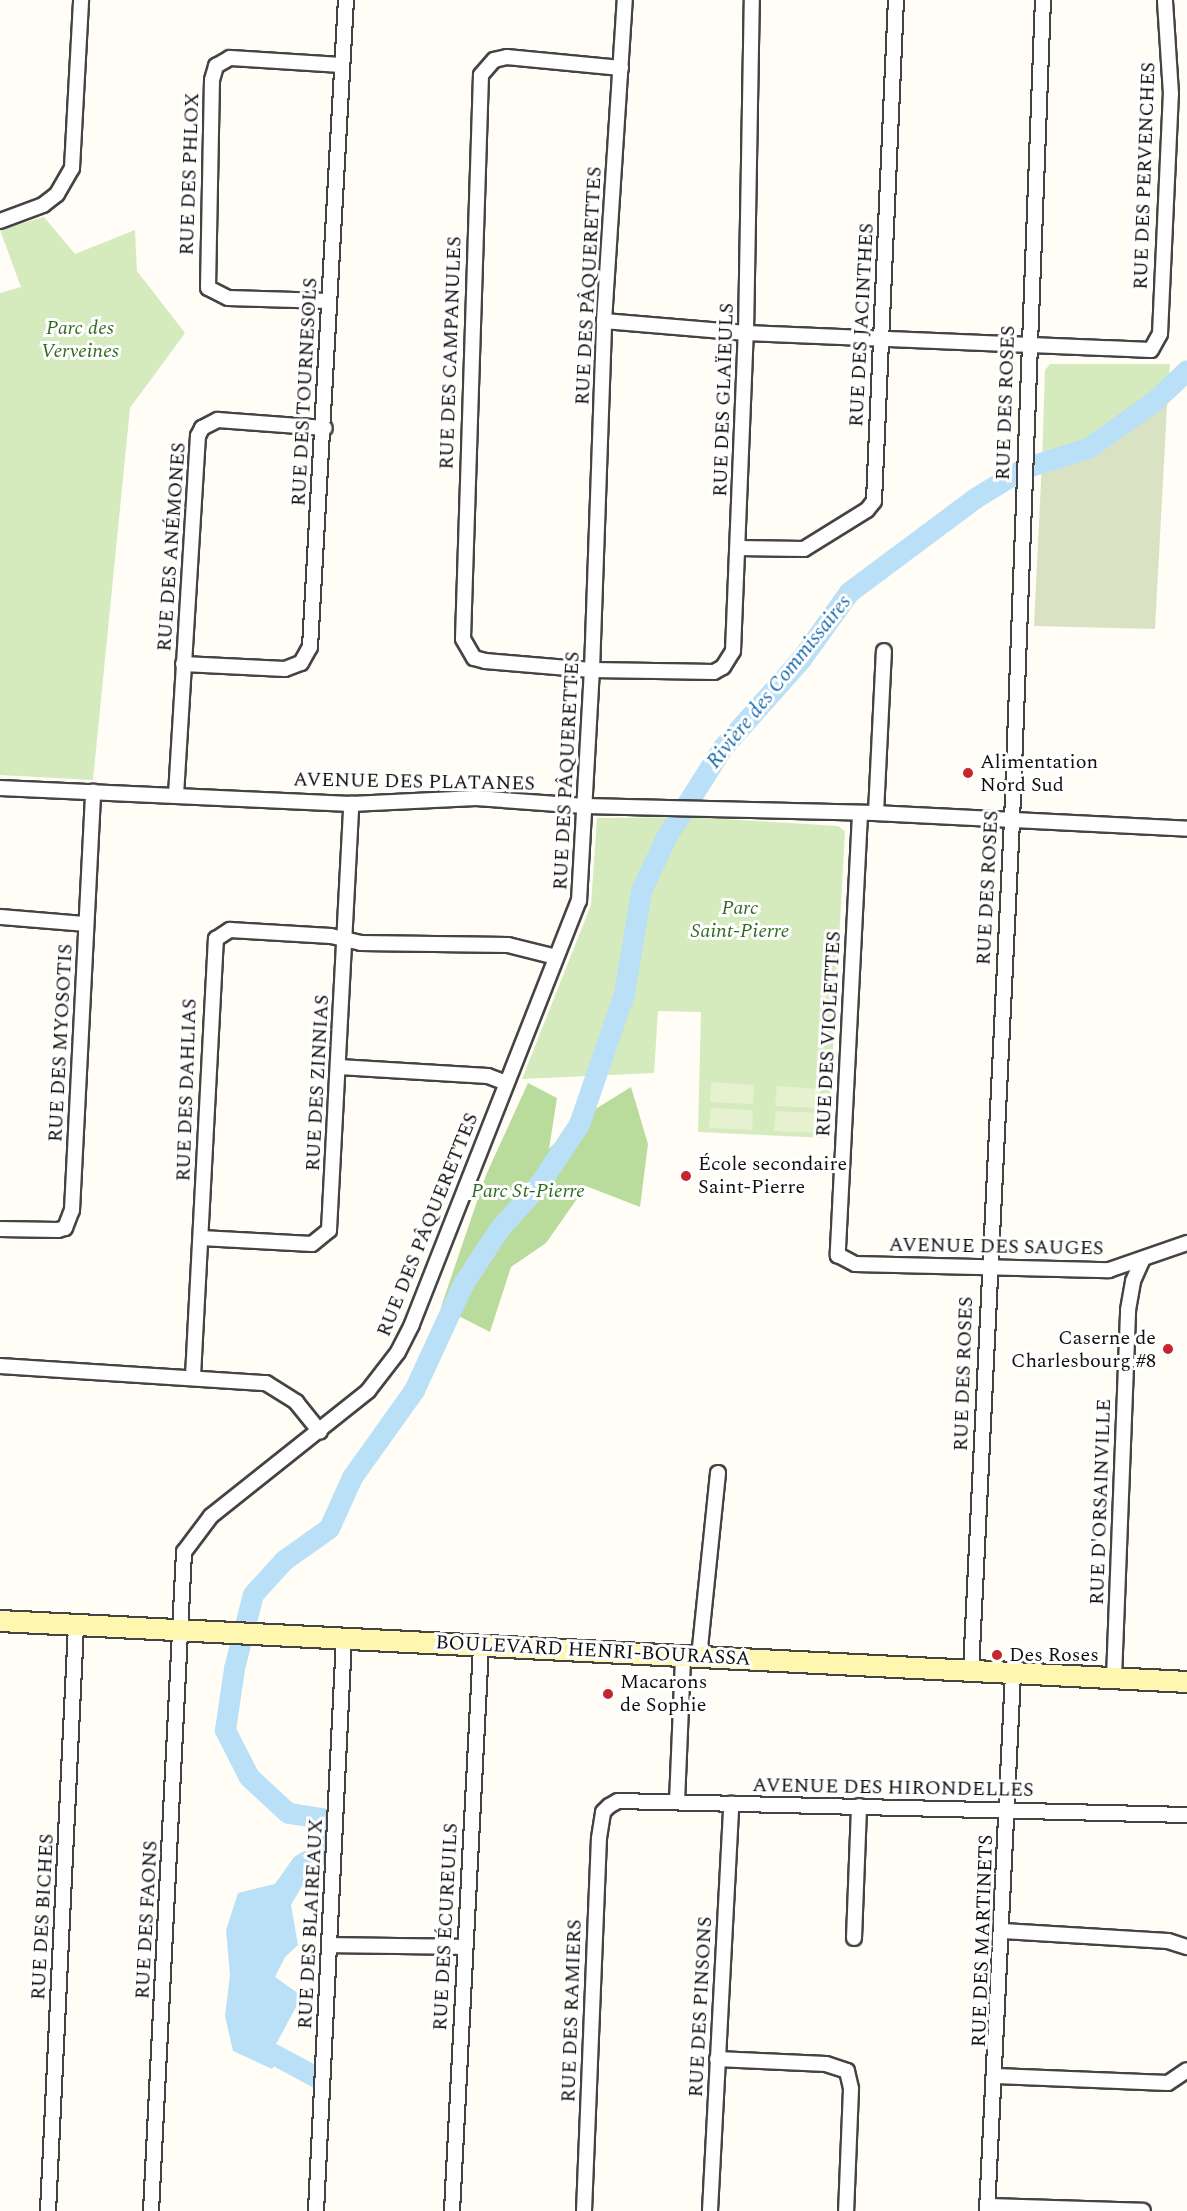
<!DOCTYPE html>
<html>
<head>
<meta charset="utf-8">
<style>
	body { margin:0 }
	#map { position:relative; width:1187px; height:2211px; overflow:hidden; background:#fffdf5; font-family:Spectral,serif }
	div>[style] { position:absolute }
	.green>* { inset:0; background:#d5ebbd }
	.forest>* { inset:0; background:#b9dc9c }
	.cemetery>* { inset:0; background:#d9e3c4 }
	.pitch>* { inset:0; background:#e6f2cf }
	.water>* { inset:0; background:#b9e0f7 }
	.river>* { height:21px; margin:-10.5px; padding:0 10.5px; transform-origin:10.5px; border-radius:10.5px; background:#b9e0f7 }
	.roads { filter:drop-shadow(2px 0 #444) drop-shadow(-2px 0 #444) drop-shadow(0 2px #444) drop-shadow(0 -2px #444) }
	.minor>* { height:14px; margin:-7px; padding:0 7px; transform-origin:7px; border-radius:7px; background:#fff }
	.secondary>* { height:20px; margin:-10px; padding:0 10px; transform-origin:10px; border-radius:10px; background:#fff6b0 }
	.dots>* { width:16px; height:16px; translate:-50% -50%; box-sizing:border-box; border:3px solid #fff; border-radius:50% }
	span { translate:-50% -50%; white-space:nowrap; text-align:center; line-height:1.15; -webkit-text-stroke:6px #fff; paint-order:stroke }
	.street-label { font-size:20px; color:#111 }
	.park-label { font-size:20px; color:#2f6b1f; font-style:italic }
	.poi-label { font-size:20px; color:#111 }
	.left { translate:0 -50%; text-align:left }
	.right { translate:-100% -50%; text-align:right }
	.water-label { font-size:21px; color:#1768a6; font-style:italic }
</style>
</head>
<body>
<div id="map">
	<div class="green">
		<div style="clip-path:polygon(44px 217px,75px 254px,135px 230px,137px 271px,185px 333px,130px 408px,93px 780px,0 775px,0 293px,21px 287px,0 230px)"></div>
		<div style="clip-path:polygon(1050px 364px,1170px 364px,1168px 388px,1088px 448px,1042px 461px,1045px 370px)"></div>
		<div style="clip-path:polygon(691px 817px,838px 826px,845px 831px,828px 1138px,698px 1132px,701px 1012px,658px 1011px,654px 1073px,522px 1079px,591px 905px,597px 818px)"></div>
	</div>
	<div class="forest">
		<div style="clip-path:polygon(528px 1083px,557px 1098px,549px 1149px,576px 1121px,631px 1087px,648px 1144px,640px 1207px,586px 1186px,546px 1243px,511px 1267px,490px 1332px,441px 1307px,486px 1175px)"></div>
	</div>
	<div class="cemetery">
		<div style="clip-path:polygon(1168px 388px,1155px 629px,1034px 626px,1042px 461px,1088px 448px)"></div>
	</div>
	<div class="pitch">
		<div style="clip-path:polygon(711px 1082px,754px 1085px,753px 1104px,710px 1102px)"></div>
		<div style="clip-path:polygon(777px 1086px,819px 1089px,818px 1108px,775px 1106px)"></div>
		<div style="clip-path:polygon(711px 1108px,753px 1110px,752px 1130px,709px 1128px)"></div>
		<div style="clip-path:polygon(776px 1111px,818px 1113px,817px 1133px,774px 1131px)"></div>
	</div>
	<div class="water">
		<div style="clip-path:polygon(304px 1851px,320px 1855px,291px 1905px,298px 1945px,285px 1957px,275px 1977px,302px 1996px,275px 2046px,276px 2064px,272px 2069px,233px 2051px,225px 2016px,230px 1975px,226px 1930px,238px 1893px,275px 1884px,294px 1857px)"></div>
	</div>
	<div class="river">
		<div style="left:300px;top:1876px;width:48px;rotate:-51deg"></div>
		<div style="left:330px;top:1839px;width:23px;rotate:-113deg"></div>
		<div style="left:321px;top:1818px;width:33px;rotate:-171deg"></div>
		<div style="left:288px;top:1813px;width:53px;rotate:-137.3deg"></div>
		<div style="left:249px;top:1777px;width:53px;rotate:-117.1deg"></div>
		<div style="left:225px;top:1730px;width:63px;rotate:-81.7deg"></div>
		<div style="left:234px;top:1668px;width:76px;rotate:-75.6deg"></div>
		<div style="left:253px;top:1594px;width:46px;rotate:-47.6deg"></div>
		<div style="left:284px;top:1560px;width:55px;rotate:-35.4deg"></div>
		<div style="left:329px;top:1528px;width:56px;rotate:-65.7deg"></div>
		<div style="left:352px;top:1477px;width:107px;rotate:-54.5deg"></div>
		<div style="left:414px;top:1390px;width:117px;rotate:-65.2deg"></div>
		<div style="left:463px;top:1284px;width:66px;rotate:-56.8deg"></div>
		<div style="left:499px;top:1229px;width:62px;rotate:-48.3deg"></div>
		<div style="left:540px;top:1183px;width:71px;rotate:-56.5deg"></div>
		<div style="left:579px;top:1124px;width:139px;rotate:-71deg"></div>
		<div style="left:624px;top:993px;width:103px;rotate:-80.5deg"></div>
		<div style="left:641px;top:891px;width:60px;rotate:-65.2deg"></div>
		<div style="left:666px;top:837px;width:105px;rotate:-57.8deg"></div>
		<div style="left:722px;top:748px;width:119px;rotate:-48.4deg"></div>
		<div style="left:801px;top:659px;width:82px;rotate:-54.4deg"></div>
		<div style="left:849px;top:592px;width:157px;rotate:-36.7deg"></div>
		<div style="left:975px;top:498px;width:57px;rotate:-31.5deg"></div>
		<div style="left:1024px;top:468px;width:67px;rotate:-17.4deg"></div>
		<div style="left:1088px;top:448px;width:81px;rotate:-35.5deg"></div>
		<div style="left:1154px;top:401px;width:45px;rotate:-43.2deg"></div>
		<div style="left:262px;top:2034px;width:16px;rotate:76deg"></div>
		<div style="left:266px;top:2050px;width:59px;rotate:28.3deg"></div>
	</div>
	<div class="roads">
		<div class="minor">
			<div style="left:621px;top:68px;width:115px;rotate:-174.5deg"></div>
			<div style="left:507px;top:57px;width:13px;rotate:167deg"></div>
			<div style="left:494px;top:60px;width:20px;rotate:131deg"></div>
			<div style="left:481px;top:75px;width:564px;rotate:91.83deg"></div>
			<div style="left:463px;top:639px;width:22px;rotate:60deg"></div>
			<div style="left:474px;top:658px;width:11px;rotate:15deg"></div>
			<div style="left:485px;top:661px;width:107px;rotate:4.8deg"></div>
			<div style="left:592px;top:670px;width:122px;rotate:0.9deg"></div>
			<div style="left:714px;top:672px;width:10px;rotate:-29deg"></div>
			<div style="left:723px;top:667px;width:19px;rotate:-58deg"></div>
			<div style="left:733px;top:651px;width:318px;rotate:-87.7deg"></div>
			<div style="left:746px;top:333px;width:333px;rotate:-89deg"></div>
			<div style="left:0;top:221px;width:46px;rotate:-20.4deg"></div>
			<div style="left:43px;top:205px;width:18px;rotate:-38deg"></div>
			<div style="left:57px;top:194px;width:30px;rotate:-60deg"></div>
			<div style="left:72px;top:168px;width:168px;rotate:-86.9deg"></div>
			<div style="left:329px;top:301px;width:101px;rotate:-178.3deg"></div>
			<div style="left:228px;top:298px;width:22px;rotate:-153deg"></div>
			<div style="left:208px;top:288px;width:208px;rotate:-88.9deg"></div>
			<div style="left:212px;top:80px;width:15px;rotate:-74deg"></div>
			<div style="left:216px;top:66px;width:16px;rotate:-30deg"></div>
			<div style="left:230px;top:58px;width:112px;rotate:3.6deg"></div>
			<div style="left:604px;top:321px;width:143px;rotate:4.8deg"></div>
			<div style="left:746px;top:333px;width:405px;rotate:2.4deg"></div>
			<div style="left:1151px;top:350px;width:18px;rotate:-61deg"></div>
			<div style="left:1160px;top:334px;width:240px;rotate:-87.4deg"></div>
			<div style="left:1171px;top:94px;width:94px;rotate:-93.7deg"></div>
			<div style="left:738px;top:548px;width:66px;rotate:0.9deg"></div>
			<div style="left:804px;top:549px;width:74px;rotate:-31.8deg"></div>
			<div style="left:867px;top:510px;width:11px;rotate:-52deg"></div>
			<div style="left:874px;top:501px;width:501px;rotate:-87.49deg"></div>
			<div style="left:183px;top:664px;width:102px;rotate:2.8deg"></div>
			<div style="left:285px;top:669px;width:17px;rotate:-21deg"></div>
			<div style="left:301px;top:663px;width:18px;rotate:-61deg"></div>
			<div style="left:310px;top:647px;width:648px;rotate:-86.82deg"></div>
			<div style="left:0;top:788px;width:351px;rotate:2.6deg"></div>
			<div style="left:351px;top:804px;width:125px;rotate:-2.7deg"></div>
			<div style="left:476px;top:798px;width:109px;rotate:4.2deg"></div>
			<div style="left:585px;top:806px;width:291px;rotate:1.4deg"></div>
			<div style="left:876px;top:813px;width:311px;rotate:2.9deg"></div>
			<div style="left:176px;top:795px;width:360px;rotate:-86.5deg"></div>
			<div style="left:198px;top:436px;width:9px;rotate:-63deg"></div>
			<div style="left:202px;top:428px;width:18px;rotate:-27deg"></div>
			<div style="left:218px;top:420px;width:107px;rotate:4.3deg"></div>
			<div style="left:876px;top:813px;width:162px;rotate:-87.2deg"></div>
			<div style="left:860px;top:814px;width:442px;rotate:92.9deg"></div>
			<div style="left:838px;top:1255px;width:19px;rotate:28deg"></div>
			<div style="left:855px;top:1264px;width:254px;rotate:1.4deg"></div>
			<div style="left:1109px;top:1270px;width:83px;rotate:-19.1deg"></div>
			<div style="left:0;top:917px;width:86px;rotate:4.7deg"></div>
			<div style="left:339px;top:1067px;width:149px;rotate:3.5deg"></div>
			<div style="left:488px;top:1076px;width:19px;rotate:21deg"></div>
			<div style="left:0;top:1229px;width:58px;rotate:1deg"></div>
			<div style="left:58px;top:1230px;width:7px;rotate:-16deg"></div>
			<div style="left:65px;top:1228px;width:19px;rotate:-69deg"></div>
			<div style="left:72px;top:1210px;width:419px;rotate:-87.1deg"></div>
			<div style="left:201px;top:1238px;width:111px;rotate:3.1deg"></div>
			<div style="left:312px;top:1244px;width:22px;rotate:-39deg"></div>
			<div style="left:329px;top:1230px;width:427px;rotate:-87deg"></div>
			<div style="left:0;top:1366px;width:267px;rotate:3.7deg"></div>
			<div style="left:266px;top:1383px;width:36px;rotate:32deg"></div>
			<div style="left:296px;top:1402px;width:38px;rotate:51deg"></div>
			<div style="left:193px;top:1376px;width:438px;rotate:-87deg"></div>
			<div style="left:216px;top:939px;width:17px;rotate:-33deg"></div>
			<div style="left:230px;top:930px;width:101px;rotate:3.4deg"></div>
			<div style="left:331px;top:936px;width:31px;rotate:13deg"></div>
			<div style="left:361px;top:943px;width:147px;rotate:0.8deg"></div>
			<div style="left:508px;top:945px;width:49px;rotate:14deg"></div>
			<div style="left:699px;top:1657px;width:185px;rotate:-84.1deg"></div>
			<div style="left:971px;top:1671px;width:851px;rotate:-87.24deg"></div>
			<div style="left:1012px;top:821px;width:822px;rotate:-87.84deg"></div>
			<div style="left:1114px;top:1678px;width:368px;rotate:-87.8deg"></div>
			<div style="left:1128px;top:1310px;width:29px;rotate:-80deg"></div>
			<div style="left:1133px;top:1281px;width:24px;rotate:-66deg"></div>
			<div style="left:677px;top:1802px;width:146px;rotate:-87.6deg"></div>
			<div style="left:1003px;top:1931px;width:165px;rotate:3.5deg"></div>
			<div style="left:1168px;top:1941px;width:20px;rotate:18deg"></div>
			<div style="left:854px;top:1938px;width:132px;rotate:-87.8deg"></div>
			<div style="left:330px;top:1945px;width:135px;rotate:0.8deg"></div>
			<div style="left:717px;top:2059px;width:109px;rotate:2.6deg"></div>
			<div style="left:826px;top:2064px;width:22px;rotate:18deg"></div>
			<div style="left:847px;top:2071px;width:18px;rotate:77deg"></div>
			<div style="left:851px;top:2089px;width:122px;rotate:92.3deg"></div>
			<div style="left:996px;top:2076px;width:172px;rotate:2.3deg"></div>
			<div style="left:1168px;top:2083px;width:23px;rotate:-34deg"></div>
			<div style="left:988px;top:2206px;width:155px;rotate:1.8deg"></div>
			<div style="left:48px;top:2211px;width:587px;rotate:-87.26deg"></div>
			<div style="left:151px;top:2211px;width:660px;rotate:-87.13deg"></div>
			<div style="left:184px;top:1552px;width:45px;rotate:-53.1deg"></div>
			<div style="left:211px;top:1516px;width:201px;rotate:-38.5deg"></div>
			<div style="left:368px;top:1391px;width:49px;rotate:-52.4deg"></div>
			<div style="left:398px;top:1352px;width:31px;rotate:-63deg"></div>
			<div style="left:412px;top:1324px;width:455px;rotate:-68.5deg"></div>
			<div style="left:579px;top:901px;width:231px;rotate:-86.8deg"></div>
			<div style="left:592px;top:670px;width:349px;rotate:-88deg"></div>
			<div style="left:604px;top:321px;width:322px;rotate:-86.3deg"></div>
			<div style="left:316px;top:2211px;width:573px;rotate:-87.2deg"></div>
			<div style="left:452px;top:2211px;width:566px;rotate:-87.06deg"></div>
			<div style="left:584px;top:2211px;width:373px;rotate:-87.7deg"></div>
			<div style="left:599px;top:1838px;width:26px;rotate:-81deg"></div>
			<div style="left:603px;top:1812px;width:8px;rotate:-45deg"></div>
			<div style="left:609px;top:1806px;width:10px;rotate:-29deg"></div>
			<div style="left:618px;top:1801px;width:569px;rotate:1.41deg"></div>
			<div style="left:710px;top:2211px;width:408px;rotate:-87deg"></div>
			<div style="left:987px;top:2211px;width:539px;rotate:-87.23deg"></div>
		</div>
		<div class="secondary">
			<div style="left:0;top:1621px;width:1189px;rotate:2.94deg"></div>
		</div>
	</div>
	<div class="dots">
		<div style="left:968px;top:773px;background:#c4262e"></div>
		<div style="left:686px;top:1176px;background:#c4262e"></div>
		<div style="left:1168px;top:1349px;background:#c4262e"></div>
		<div style="left:997px;top:1655px;background:#c4262e"></div>
		<div style="left:608px;top:1694px;background:#c4262e"></div>
	</div>
	<div class="street-label">
		<span style="left:190px;top:174px;rotate:-88deg">RUE DES PHLOX</span>
		<span style="left:1145px;top:176px;rotate:-88deg">RUE DES PERVENCHES</span>
		<span style="left:589px;top:286px;rotate:-87deg">RUE DES PÂQUERETTES</span>
		<span style="left:862px;top:325px;rotate:-87deg">RUE DES JACINTHES</span>
		<span style="left:451px;top:353px;rotate:-88deg">RUE DES CAMPANULES</span>
		<span style="left:305px;top:392px;rotate:-87deg">RUE DES TOURNESOLS</span>
		<span style="left:724px;top:400px;rotate:-88deg">RUE DES GLAÏEULS</span>
		<span style="left:1006px;top:403px;rotate:-88deg">RUE DES ROSES</span>
		<span style="left:172px;top:547px;rotate:-86deg">RUE DES ANÉMONES</span>
		<span style="left:567px;top:771px;rotate:-87deg">RUE DES PÂQUERETTES</span>
		<span style="left:414px;top:782px;rotate:1deg">AVENUE DES PLATANES</span>
		<span style="left:988px;top:888px;rotate:-87deg">RUE DES ROSES</span>
		<span style="left:829px;top:1034px;rotate:-87deg">RUE DES VIOLETTES</span>
		<span style="left:61px;top:1043px;rotate:-87deg">RUE DES MYOSOTIS</span>
		<span style="left:318px;top:1083px;rotate:-87deg">RUE DES ZINNIAS</span>
		<span style="left:187px;top:1090px;rotate:-88deg">RUE DES DAHLIAS</span>
		<span style="left:428px;top:1225px;rotate:-68deg">RUE DES PÂQUERETTES</span>
		<span style="left:996px;top:1247px;rotate:1deg">AVENUE DES SAUGES</span>
		<span style="left:964px;top:1374px;rotate:-88deg">RUE DES ROSES</span>
		<span style="left:1101px;top:1502px;rotate:-88deg">RUE D'ORSAINVILLE</span>
		<span style="left:593px;top:1651px;rotate:3deg">BOULEVARD HENRI-BOURASSA</span>
		<span style="left:893px;top:1788px;rotate:1deg">AVENUE DES HIRONDELLES</span>
		<span style="left:43px;top:1917px;rotate:-87deg">RUE DES BICHES</span>
		<span style="left:147px;top:1920px;rotate:-87deg">RUE DES FAONS</span>
		<span style="left:311px;top:1924px;rotate:-87deg">RUE DES BLAIREAUX</span>
		<span style="left:446px;top:1927px;rotate:-87deg">RUE DES ÉCUREUILS</span>
		<span style="left:983px;top:1941px;rotate:-88deg">RUE DES MARTINETS</span>
		<span style="left:701px;top:2007px;rotate:-87deg">RUE DES PINSONS</span>
		<span style="left:572px;top:2011px;rotate:-88deg">RUE DES RAMIERS</span>
	</div>
	<div class="park-label">
		<span style="left:80px;top:340px">Parc des<br>Verveines</span>
		<span style="left:740px;top:920px">Parc<br>Saint-Pierre</span>
		<span style="left:528px;top:1191px">Parc St-Pierre</span>
	</div>
	<div class="poi-label">
		<span class="left" style="left:980px;top:774px">Alimentation<br>Nord Sud</span>
		<span class="left" style="left:698px;top:1176px">École secondaire<br>Saint-Pierre</span>
		<span class="right" style="left:1156px;top:1350px">Caserne de<br>Charlesbourg #8</span>
		<span class="left" style="left:1009px;top:1655px">Des Roses</span>
		<span class="left" style="left:620px;top:1694px">Macarons<br>de Sophie</span>
	</div>
	<div class="water-label">
		<span style="left:779px;top:682px;rotate:-51deg">Rivière des Commissaires</span>
	</div>
</div>
</body>
</html>
